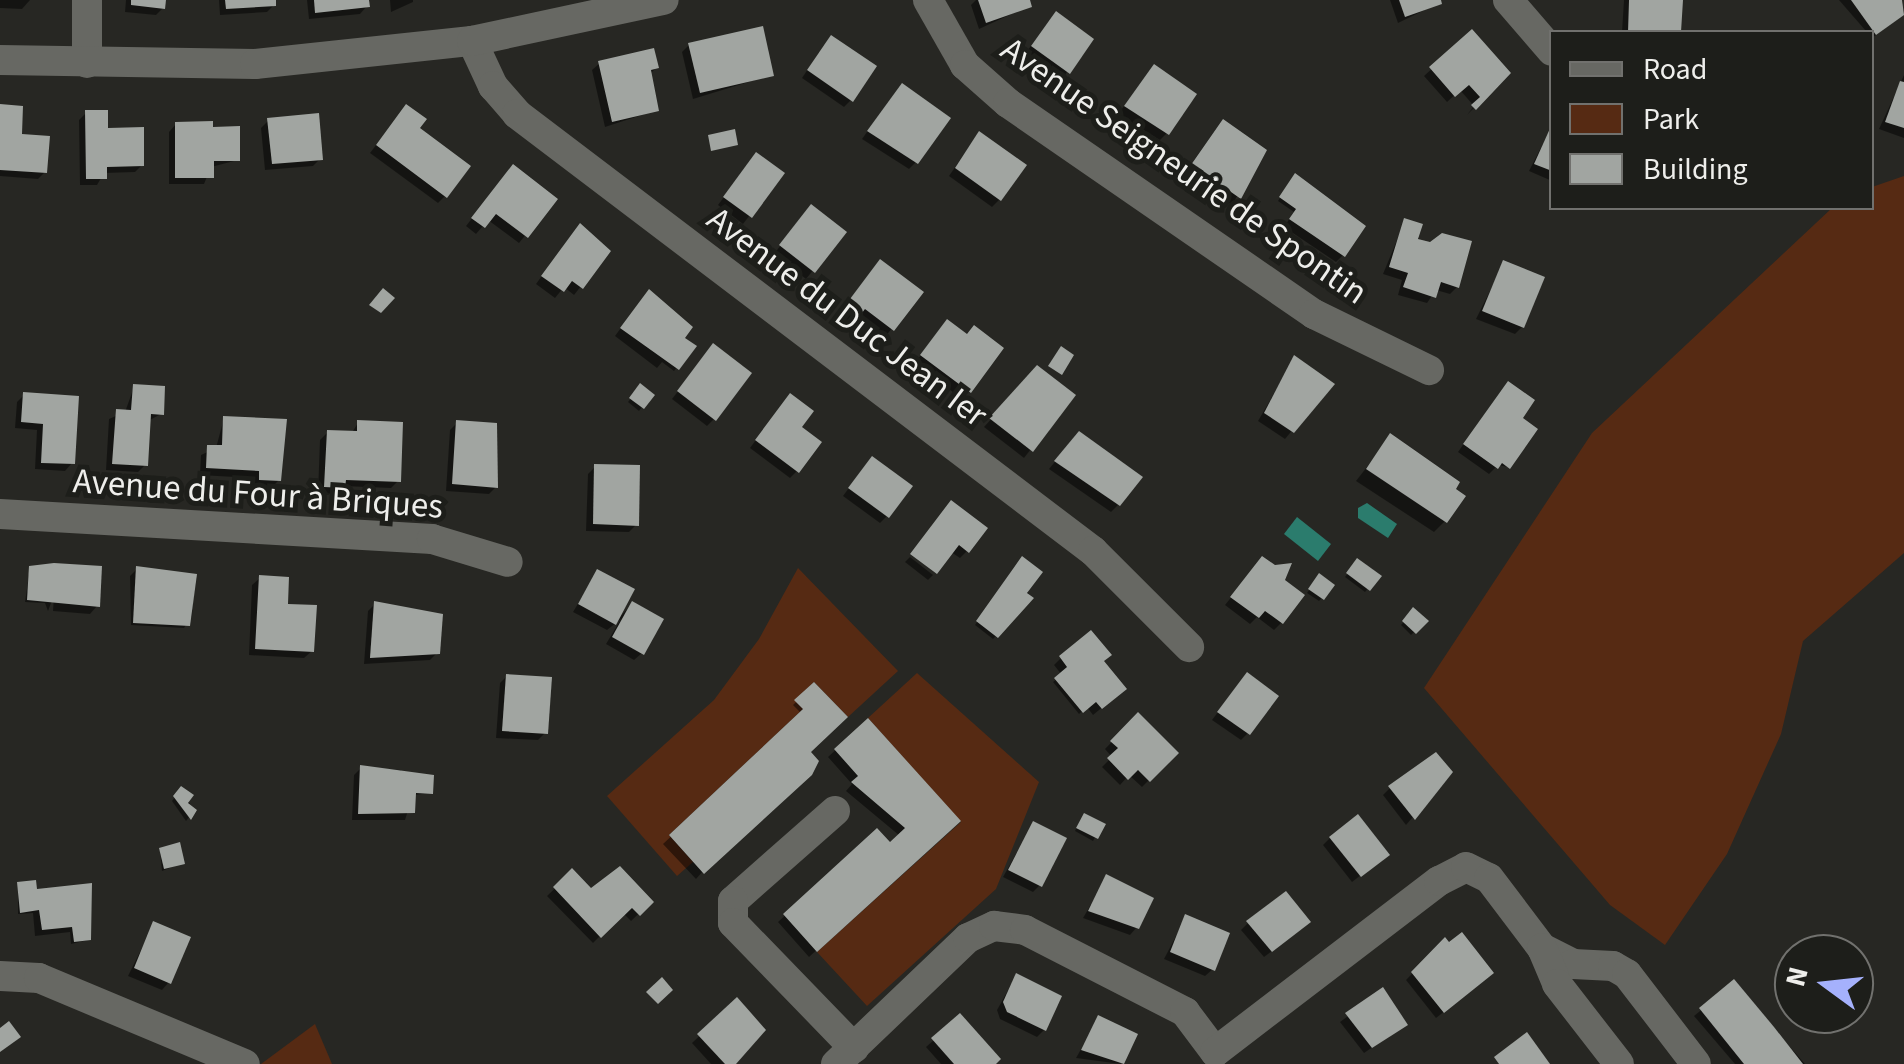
<!DOCTYPE html>
<html>
<head>
<meta charset="utf-8">
<style>
	body { margin:0 }
	#map { position:relative; width:1904px; height:1064px; overflow:hidden; background:#272723; font-family:"Source Sans 3",sans-serif }
	div>[style] { position:absolute }
	.green>* { inset:0; background:#562a13 }
	.water>* { inset:0; background:#2b7c6d }
	.shadow>* { inset:0; background:#0007 }
	.building>* { inset:0; background:#a1a5a1 }
	.minor>* { height:30px; margin:-15px; padding:0 15px; transform-origin:15px; border-radius:15px; background:#676863 }
	span { translate:-50% -50%; white-space:nowrap; text-align:center; line-height:1.15; -webkit-text-stroke:10px #1d1e1a; paint-order:stroke }
	.street-label { font-size:35px; color:#eeeeeb }
	.legend { position:absolute; left:1549px; top:30px; width:325px; height:180px; box-sizing:border-box; background:#1d1e1a; border:2px solid #71716e; margin:0; padding:12px 18px; list-style:none; font-size:30px; color:#eeeeeb }
	.legend li { display:flex; align-items:center; gap:20px; height:50px }
	.legend b { width:50px; border:2px solid #71716e }
	.north { position:absolute; left:1774px; top:934px; width:100px; height:100px; box-sizing:border-box; background:#1d1e1a; border:2px solid #71716e; border-radius:50%; rotate:285deg; font-size:28px; font-weight:700; line-height:40px; text-align:center; color:#eeeeeb }
	.north::after { content:''; display:block; margin:auto; width:35px; height:45px; background:#a5b1fc; clip-path:polygon(50% 0,100% 100%,50% 72%,0 100%) }
</style>
</head>
<body>
<div id="map">
	<div class="green">
		<div style="clip-path:polygon(1904px 176px,1904px 553px,1803px 641px,1781px 734px,1727px 854px,1665px 945px,1610px 905px,1424px 688px,1592px 433px,1832px 208px,1872px 208px,1872px 187px)"></div>
		<div style="clip-path:polygon(798px 568px,898px 671px,848px 717px,814px 682px,795px 700px,803px 709px,669px 835px,693px 862px,677px 876px,607px 796px,714px 700px,759px 639px)"></div>
		<div style="clip-path:polygon(917px 673px,1039px 782px,996px 889px,867px 1006px,817px 952px,961px 822px,868px 718px)"></div>
		<div style="clip-path:polygon(315px 1024px,332px 1064px,261px 1064px)"></div>
	</div>
	<div class="water">
		<div style="clip-path:polygon(1367px 503px,1397px 524px,1388px 538px,1358px 518px,1358px 508px)"></div>
		<div style="clip-path:polygon(1297px 517px,1331px 544px,1318px 561px,1284px 534px)"></div>
	</div>
	<div class="shadow">
		<div style="clip-path:polygon(0 0,30px 0,22px 9px,0 8px)"></div>
		<div style="clip-path:polygon(126px 0,163px 0,163px 8px,156px 15px,125px 12px)"></div>
		<div style="clip-path:polygon(219px 0,273px 0,274px 5px,267px 12px,220px 15px)"></div>
		<div style="clip-path:polygon(307px 0,367px 0,367px 6px,360px 14px,309px 19px)"></div>
		<div style="clip-path:polygon(390px 0,413px 0,413px 2px,391px 12px)"></div>
		<div style="clip-path:polygon(976px 0,1027px 0,1029px 6px,979px 29px,971px 5px)"></div>
		<div style="clip-path:polygon(1390px 0,1438px 0,1439px 3px,1398px 23px)"></div>
		<div style="clip-path:polygon(1624px 0,1680px 0,1679px 32px,1622px 32px)"></div>
		<div style="clip-path:polygon(1839px 0,1899px 0,1904px 13px,1872px 38px)"></div>
		<div style="clip-path:polygon(1049px 21px,1091px 40px,1061px 80px,1025px 54px)"></div>
		<div style="clip-path:polygon(1472px 32px,1508px 73px,1467px 115px,1474px 106px,1460px 90px,1447px 102px,1424px 76px)"></div>
		<div style="clip-path:polygon(689px 45px,771px 75px,693px 99px,682px 52px)"></div>
		<div style="clip-path:polygon(824px 45px,851px 100px,844px 107px,802px 78px)"></div>
		<div style="clip-path:polygon(600px 63px,656px 68px,649px 75px,657px 110px,605px 127px,592px 70px)"></div>
		<div style="clip-path:polygon(1154px 67px,1167px 133px,1160px 140px,1118px 114px)"></div>
		<div style="clip-path:polygon(1904px 75px,1904px 138px,1879px 129px)"></div>
		<div style="clip-path:polygon(895px 93px,916px 162px,909px 169px,862px 139px)"></div>
		<div style="clip-path:polygon(0 107px,45px 172px,38px 179px,0 176px)"></div>
		<div style="clip-path:polygon(86px 113px,142px 165px,135px 172px,104px 173px,97px 185px,80px 185px,79px 120px)"></div>
		<div style="clip-path:polygon(400px 114px,417px 129px,445px 196px,438px 203px,370px 153px)"></div>
		<div style="clip-path:polygon(269px 120px,320px 159px,313px 166px,265px 170px,261px 128px)"></div>
		<div style="clip-path:polygon(176px 124px,238px 160px,211px 167px,204px 184px,169px 184px,169px 132px)"></div>
		<div style="clip-path:polygon(1552px 126px,1552px 181px,1529px 171px)"></div>
		<div style="clip-path:polygon(1216px 129px,1263px 151px,1232px 205px,1203px 184px,1196px 191px,1180px 180px)"></div>
		<div style="clip-path:polygon(973px 141px,1000px 199px,992px 207px,949px 176px)"></div>
		<div style="clip-path:polygon(750px 162px,782px 174px,743px 224px,718px 205px)"></div>
		<div style="clip-path:polygon(506px 175px,554px 200px,519px 243px,488px 220px,476px 234px,466px 226px)"></div>
		<div style="clip-path:polygon(1292px 179px,1343px 255px,1336px 262px,1284px 227px,1294px 212px,1278px 201px)"></div>
		<div style="clip-path:polygon(805px 214px,844px 232px,806px 279px,774px 254px)"></div>
		<div style="clip-path:polygon(1405px 221px,1457px 287px,1450px 294px,1436px 290px,1427px 303px,1398px 295px,1402px 280px,1383px 274px)"></div>
		<div style="clip-path:polygon(573px 233px,608px 252px,574px 295px,564px 287px,555px 298px,536px 284px)"></div>
		<div style="clip-path:polygon(1504px 263px,1522px 327px,1515px 334px,1476px 319px)"></div>
		<div style="clip-path:polygon(874px 269px,920px 293px,885px 337px,857px 315px,850px 323px,839px 315px)"></div>
		<div style="clip-path:polygon(642px 299px,675px 346px,693px 347px,674px 371px,662px 362px,657px 368px,615px 336px)"></div>
		<div style="clip-path:polygon(940px 329px,1001px 349px,962px 399px,915px 363px)"></div>
		<div style="clip-path:polygon(707px 354px,714px 419px,707px 426px,672px 399px)"></div>
		<div style="clip-path:polygon(1294px 359px,1331px 384px,1285px 439px,1258px 421px)"></div>
		<div style="clip-path:polygon(1037px 368px,1073px 395px,1024px 458px,984px 427px)"></div>
		<div style="clip-path:polygon(134px 387px,161px 414px,148px 421px,145px 465px,138px 472px,106px 470px,109px 419px,125px 412px)"></div>
		<div style="clip-path:polygon(640px 387px,651px 395px,639px 411px,628px 402px)"></div>
		<div style="clip-path:polygon(1501px 391px,1519px 419px,1508px 467px,1498px 465px,1489px 474px,1458px 452px)"></div>
		<div style="clip-path:polygon(24px 395px,72px 463px,65px 471px,35px 469px,37px 430px,15px 428px,17px 402px)"></div>
		<div style="clip-path:polygon(783px 403px,799px 428px,797px 471px,790px 478px,750px 448px)"></div>
		<div style="clip-path:polygon(224px 418px,279px 480px,272px 487px,252px 486px,252px 478px,200px 475px,201px 455px,216px 448px)"></div>
		<div style="clip-path:polygon(358px 423px,398px 481px,391px 488px,343px 486px,336px 494px,318px 493px,320px 440px,328px 432px,351px 434px)"></div>
		<div style="clip-path:polygon(457px 423px,496px 487px,489px 494px,446px 491px,450px 430px)"></div>
		<div style="clip-path:polygon(1391px 436px,1445px 521px,1434px 532px,1356px 481px)"></div>
		<div style="clip-path:polygon(1072px 441px,1118px 505px,1111px 512px,1049px 469px)"></div>
		<div style="clip-path:polygon(865px 466px,887px 516px,880px 523px,843px 496px)"></div>
		<div style="clip-path:polygon(595px 467px,636px 525px,629px 532px,586px 531px,588px 474px)"></div>
		<div style="clip-path:polygon(951px 504px,967px 551px,960px 558px,951px 552px)"></div>
		<div style="clip-path:polygon(910px 557px,933px 575px,928px 580px,905px 562px)"></div>
		<div style="clip-path:polygon(1262px 559px,1282px 581px,1281px 623px,1274px 630px,1257px 617px,1250px 624px,1225px 605px)"></div>
		<div style="clip-path:polygon(1358px 561px,1378px 576px,1365px 592px,1345px 577px)"></div>
		<div style="clip-path:polygon(1015px 566px,1031px 599px,993px 639px,975px 625px)"></div>
		<div style="clip-path:polygon(30px 568px,97px 606px,90px 614px,53px 611px,54px 595px,48px 611px,45px 603px,25px 602px)"></div>
		<div style="clip-path:polygon(137px 569px,194px 576px,192px 616px,184px 628px,131px 625px,130px 576px)"></div>
		<div style="clip-path:polygon(597px 572px,619px 618px,632px 604px,642px 653px,634px 660px,606px 644px,621px 619px,607px 630px,573px 612px)"></div>
		<div style="clip-path:polygon(260px 578px,312px 651px,304px 658px,249px 655px,252px 585px)"></div>
		<div style="clip-path:polygon(1317px 579px,1322px 598px,1319px 601px,1307px 593px)"></div>
		<div style="clip-path:polygon(375px 604px,437px 653px,430px 660px,364px 664px,368px 611px)"></div>
		<div style="clip-path:polygon(1414px 611px,1425px 621px,1411px 635px,1401px 625px)"></div>
		<div style="clip-path:polygon(1061px 658px,1102px 662px,1116px 696px,1093px 715px,1087px 707px,1079px 714px,1053px 682px,1062px 675px,1054px 665px)"></div>
		<div style="clip-path:polygon(507px 676px,545px 733px,538px 740px,496px 738px,500px 683px)"></div>
		<div style="clip-path:polygon(1240px 683px,1248px 733px,1241px 740px,1212px 720px)"></div>
		<div style="clip-path:polygon(814px 685px,808px 752px,696px 879px,663px 844px,802px 714px,793px 705px)"></div>
		<div style="clip-path:polygon(1138px 715px,1176px 753px,1142px 787px,1129px 775px,1120px 785px,1102px 767px,1112px 757px,1105px 749px)"></div>
		<div style="clip-path:polygon(867px 721px,957px 821px,809px 957px,778px 922px,877px 832px,890px 845px,900px 836px,846px 791px,852px 784px,828px 757px)"></div>
		<div style="clip-path:polygon(361px 768px,401px 770px,401px 780px,431px 793px,413px 795px,405px 820px,352px 820px,354px 775px)"></div>
		<div style="clip-path:polygon(1390px 788px,1438px 788px,1406px 825px,1383px 795px)"></div>
		<div style="clip-path:polygon(181px 789px,194px 811px,186px 821px,172px 801px)"></div>
		<div style="clip-path:polygon(1081px 819px,1102px 825px,1093px 841px,1075px 831px)"></div>
		<div style="clip-path:polygon(1033px 824px,1040px 885px,1033px 892px,1003px 877px)"></div>
		<div style="clip-path:polygon(1330px 838px,1379px 861px,1352px 882px,1323px 845px)"></div>
		<div style="clip-path:polygon(160px 850px,182px 863px,162px 871px)"></div>
		<div style="clip-path:polygon(572px 872px,591px 891px,651px 902px,631px 921px,623px 913px,593px 943px,547px 896px)"></div>
		<div style="clip-path:polygon(1107px 877px,1137px 927px,1130px 935px,1083px 918px)"></div>
		<div style="clip-path:polygon(18px 884px,35px 894px,89px 885px,88px 940px,71px 944px,70px 932px,35px 936px,33px 913px,18px 914px)"></div>
		<div style="clip-path:polygon(1186px 917px,1213px 969px,1205px 976px,1164px 959px)"></div>
		<div style="clip-path:polygon(1248px 923px,1301px 929px,1264px 957px,1241px 930px)"></div>
		<div style="clip-path:polygon(154px 924px,169px 982px,162px 990px,128px 976px)"></div>
		<div style="clip-path:polygon(1444px 941px,1484px 980px,1436px 1018px,1406px 980px)"></div>
		<div style="clip-path:polygon(1016px 976px,1044px 1030px,1037px 1037px,1000px 1019px,997px 1010px)"></div>
		<div style="clip-path:polygon(1734px 983px,1805px 1064px,1735px 1064px,1694px 1016px)"></div>
		<div style="clip-path:polygon(1383px 990px,1405px 1025px,1364px 1053px,1340px 1022px)"></div>
		<div style="clip-path:polygon(737px 1001px,732px 1064px,711px 1064px,692px 1043px)"></div>
		<div style="clip-path:polygon(960px 1017px,993px 1064px,941px 1064px,926px 1047px)"></div>
		<div style="clip-path:polygon(1099px 1018px,1135px 1035px,1121px 1064px,1076px 1058px)"></div>
	</div>
	<div class="building">
		<div style="clip-path:polygon(131px 0,166px 0,165px 9px,131px 5px)"></div>
		<div style="clip-path:polygon(225px 0,276px 0,276px 6px,226px 9px)"></div>
		<div style="clip-path:polygon(314px 0,369px 0,370px 7px,315px 13px)"></div>
		<div style="clip-path:polygon(978px 0,1030px 0,1032px 7px,986px 23px)"></div>
		<div style="clip-path:polygon(1399px 0,1441px 0,1442px 4px,1405px 17px)"></div>
		<div style="clip-path:polygon(1629px 0,1683px 0,1681px 32px,1628px 32px)"></div>
		<div style="clip-path:polygon(1851px 0,1902px 0,1904px 15px,1876px 35px)"></div>
		<div style="clip-path:polygon(1056px 11px,1094px 39px,1070px 74px,1031px 46px)"></div>
		<div style="clip-path:polygon(763px 26px,774px 76px,700px 93px,688px 43px)"></div>
		<div style="clip-path:polygon(1472px 29px,1511px 73px,1476px 110px,1471px 105px,1480px 97px,1469px 85px,1455px 97px,1429px 67px)"></div>
		<div style="clip-path:polygon(831px 35px,877px 66px,853px 102px,807px 70px)"></div>
		<div style="clip-path:polygon(654px 48px,659px 68px,651px 70px,659px 111px,612px 122px,598px 61px)"></div>
		<div style="clip-path:polygon(1154px 64px,1197px 94px,1169px 135px,1124px 106px)"></div>
		<div style="clip-path:polygon(1900px 81px,1904px 82px,1904px 128px,1885px 122px)"></div>
		<div style="clip-path:polygon(902px 83px,951px 118px,918px 164px,867px 131px)"></div>
		<div style="clip-path:polygon(0 104px,23px 106px,22px 134px,50px 136px,47px 173px,0 170px)"></div>
		<div style="clip-path:polygon(406px 104px,427px 119px,420px 128px,471px 166px,447px 198px,376px 145px)"></div>
		<div style="clip-path:polygon(85px 110px,108px 110px,108px 128px,144px 127px,144px 166px,107px 167px,107px 179px,86px 179px)"></div>
		<div style="clip-path:polygon(319px 113px,323px 160px,272px 164px,267px 118px)"></div>
		<div style="clip-path:polygon(1223px 119px,1267px 150px,1241px 199px,1211px 178px,1205px 186px,1186px 172px)"></div>
		<div style="clip-path:polygon(213px 121px,213px 127px,240px 126px,240px 161px,214px 161px,214px 178px,175px 178px,175px 122px)"></div>
		<div style="clip-path:polygon(1552px 124px,1552px 171px,1534px 164px)"></div>
		<div style="clip-path:polygon(735px 129px,738px 145px,711px 151px,708px 135px)"></div>
		<div style="clip-path:polygon(979px 131px,1027px 165px,1001px 201px,955px 168px)"></div>
		<div style="clip-path:polygon(756px 152px,785px 173px,752px 218px,723px 197px)"></div>
		<div style="clip-path:polygon(513px 164px,558px 199px,528px 238px,496px 214px,485px 228px,471px 218px)"></div>
		<div style="clip-path:polygon(1295px 173px,1366px 226px,1345px 257px,1289px 219px,1296px 209px,1279px 197px)"></div>
		<div style="clip-path:polygon(811px 204px,847px 232px,815px 273px,779px 245px)"></div>
		<div style="clip-path:polygon(1404px 218px,1423px 224px,1418px 239px,1430px 242px,1442px 233px,1472px 241px,1459px 288px,1441px 282px,1436px 298px,1403px 287px,1408px 273px,1389px 267px)"></div>
		<div style="clip-path:polygon(580px 223px,611px 251px,583px 289px,572px 281px,564px 292px,541px 276px)"></div>
		<div style="clip-path:polygon(880px 259px,924px 292px,894px 331px,865px 309px,858px 318px,844px 307px)"></div>
		<div style="clip-path:polygon(1503px 260px,1545px 277px,1524px 328px,1482px 311px)"></div>
		<div style="clip-path:polygon(383px 288px,395px 298px,381px 313px,369px 305px)"></div>
		<div style="clip-path:polygon(649px 289px,693px 327px,685px 338px,697px 346px,679px 370px,620px 328px)"></div>
		<div style="clip-path:polygon(947px 319px,967px 334px,974px 325px,1004px 348px,971px 393px,920px 355px)"></div>
		<div style="clip-path:polygon(713px 343px,752px 373px,716px 421px,677px 391px)"></div>
		<div style="clip-path:polygon(1061px 346px,1074px 355px,1062px 375px,1048px 366px)"></div>
		<div style="clip-path:polygon(1294px 355px,1335px 384px,1294px 433px,1264px 413px)"></div>
		<div style="clip-path:polygon(1037px 365px,1076px 395px,1033px 452px,989px 418px)"></div>
		<div style="clip-path:polygon(1508px 381px,1535px 400px,1523px 418px,1538px 429px,1510px 469px,1502px 463px,1498px 469px,1463px 444px)"></div>
		<div style="clip-path:polygon(640px 383px,655px 395px,644px 409px,629px 398px)"></div>
		<div style="clip-path:polygon(133px 384px,165px 386px,164px 415px,151px 414px,148px 466px,112px 464px,116px 409px,131px 410px)"></div>
		<div style="clip-path:polygon(23px 392px,79px 396px,75px 464px,41px 463px,43px 424px,21px 422px)"></div>
		<div style="clip-path:polygon(790px 393px,814px 411px,802px 427px,822px 442px,799px 473px,755px 440px)"></div>
		<div style="clip-path:polygon(223px 416px,287px 419px,281px 481px,259px 480px,259px 471px,206px 468px,207px 445px,222px 445px)"></div>
		<div style="clip-path:polygon(357px 420px,403px 422px,401px 482px,346px 480px,345px 488px,324px 487px,327px 430px,357px 431px)"></div>
		<div style="clip-path:polygon(456px 420px,497px 423px,498px 488px,452px 484px)"></div>
		<div style="clip-path:polygon(1079px 431px,1143px 477px,1120px 506px,1054px 461px)"></div>
		<div style="clip-path:polygon(1390px 433px,1460px 482px,1456px 489px,1466px 496px,1447px 523px,1366px 469px)"></div>
		<div style="clip-path:polygon(872px 456px,913px 486px,889px 518px,848px 488px)"></div>
		<div style="clip-path:polygon(594px 464px,640px 465px,639px 526px,593px 524px)"></div>
		<div style="clip-path:polygon(951px 500px,988px 528px,969px 553px,959px 545px,937px 574px,910px 554px)"></div>
		<div style="clip-path:polygon(1022px 556px,1043px 572px,1027px 593px,1034px 598px,998px 638px,976px 621px)"></div>
		<div style="clip-path:polygon(1262px 556px,1275px 565px,1292px 563px,1285px 580px,1305px 595px,1283px 624px,1265px 611px,1259px 618px,1230px 597px)"></div>
		<div style="clip-path:polygon(1357px 558px,1382px 576px,1370px 591px,1346px 573px)"></div>
		<div style="clip-path:polygon(54px 563px,102px 566px,100px 607px,27px 600px,29px 566px)"></div>
		<div style="clip-path:polygon(136px 566px,197px 574px,190px 626px,133px 623px)"></div>
		<div style="clip-path:polygon(597px 569px,635px 589px,616px 625px,578px 604px)"></div>
		<div style="clip-path:polygon(1319px 573px,1335px 585px,1324px 600px,1308px 589px)"></div>
		<div style="clip-path:polygon(259px 575px,289px 577px,288px 604px,317px 605px,314px 652px,255px 649px)"></div>
		<div style="clip-path:polygon(374px 601px,443px 614px,440px 654px,370px 658px)"></div>
		<div style="clip-path:polygon(632px 601px,664px 619px,644px 655px,612px 637px)"></div>
		<div style="clip-path:polygon(1413px 607px,1429px 621px,1416px 634px,1402px 621px)"></div>
		<div style="clip-path:polygon(1091px 630px,1112px 655px,1104px 661px,1127px 689px,1102px 709px,1096px 702px,1083px 713px,1054px 678px,1067px 667px,1059px 656px)"></div>
		<div style="clip-path:polygon(1247px 672px,1279px 696px,1250px 735px,1217px 712px)"></div>
		<div style="clip-path:polygon(506px 674px,552px 677px,548px 734px,502px 731px)"></div>
		<div style="clip-path:polygon(814px 682px,848px 717px,811px 752px,819px 761px,812px 775px,704px 874px,669px 835px,803px 709px,794px 700px)"></div>
		<div style="clip-path:polygon(1138px 712px,1179px 753px,1150px 782px,1138px 770px,1128px 780px,1107px 758px,1118px 748px,1110px 741px)"></div>
		<div style="clip-path:polygon(868px 718px,961px 821px,817px 952px,783px 914px,877px 828px,890px 842px,905px 828px,851px 782px,858px 776px,834px 749px)"></div>
		<div style="clip-path:polygon(1436px 752px,1453px 772px,1415px 820px,1388px 786px)"></div>
		<div style="clip-path:polygon(360px 765px,434px 775px,433px 794px,416px 793px,415px 813px,358px 814px)"></div>
		<div style="clip-path:polygon(181px 786px,194px 795px,188px 803px,197px 810px,191px 820px,173px 796px)"></div>
		<div style="clip-path:polygon(1084px 813px,1106px 824px,1098px 839px,1076px 828px)"></div>
		<div style="clip-path:polygon(1358px 814px,1390px 855px,1361px 877px,1329px 837px)"></div>
		<div style="clip-path:polygon(1033px 821px,1067px 838px,1042px 887px,1008px 870px)"></div>
		<div style="clip-path:polygon(180px 842px,185px 864px,164px 869px,159px 848px)"></div>
		<div style="clip-path:polygon(620px 866px,654px 902px,640px 916px,632px 908px,601px 938px,553px 887px,572px 868px,591px 888px)"></div>
		<div style="clip-path:polygon(1106px 874px,1154px 898px,1139px 929px,1088px 911px)"></div>
		<div style="clip-path:polygon(36px 880px,37px 889px,92px 883px,91px 940px,74px 942px,72px 927px,42px 930px,39px 910px,20px 913px,17px 882px)"></div>
		<div style="clip-path:polygon(1286px 891px,1311px 922px,1272px 952px,1246px 921px)"></div>
		<div style="clip-path:polygon(1185px 914px,1230px 933px,1215px 971px,1170px 952px)"></div>
		<div style="clip-path:polygon(153px 921px,191px 937px,171px 984px,134px 968px)"></div>
		<div style="clip-path:polygon(1462px 932px,1494px 973px,1444px 1013px,1411px 972px,1445px 937px,1449px 942px)"></div>
		<div style="clip-path:polygon(1016px 973px,1062px 996px,1046px 1031px,1007px 1012px,1003px 1002px)"></div>
		<div style="clip-path:polygon(662px 977px,673px 990px,658px 1004px,646px 992px)"></div>
		<div style="clip-path:polygon(1734px 979px,1774px 1027px,1803px 1064px,1744px 1064px,1699px 1008px)"></div>
		<div style="clip-path:polygon(1383px 987px,1408px 1025px,1372px 1048px,1345px 1013px)"></div>
		<div style="clip-path:polygon(737px 997px,766px 1030px,736px 1064px,725px 1064px,697px 1034px)"></div>
		<div style="clip-path:polygon(960px 1013px,1001px 1059px,996px 1064px,954px 1064px,931px 1038px)"></div>
		<div style="clip-path:polygon(1098px 1015px,1138px 1034px,1124px 1064px,1081px 1050px)"></div>
		<div style="clip-path:polygon(9px 1021px,21px 1037px,0 1052px,0 1028px)"></div>
		<div style="clip-path:polygon(1527px 1032px,1550px 1064px,1499px 1064px,1494px 1057px)"></div>
	</div>
	<div class="minor">
		<div style="left:87px;top:0;width:63px;rotate:90deg"></div>
		<div style="left:928px;top:0;width:75px;rotate:60.4deg"></div>
		<div style="left:965px;top:65px;width:57px;rotate:41.5deg"></div>
		<div style="left:1008px;top:103px;width:372px;rotate:34.6deg"></div>
		<div style="left:1314px;top:314px;width:128px;rotate:26deg"></div>
		<div style="left:1508px;top:0;width:67px;rotate:49.2deg"></div>
		<div style="left:472px;top:41px;width:50px;rotate:65deg"></div>
		<div style="left:493px;top:86px;width:37px;rotate:49deg"></div>
		<div style="left:517px;top:114px;width:723px;rotate:37.19deg"></div>
		<div style="left:1093px;top:551px;width:136px;rotate:45deg"></div>
		<div style="left:0;top:60px;width:255px;rotate:0.9deg"></div>
		<div style="left:255px;top:64px;width:218px;rotate:-6.1deg"></div>
		<div style="left:472px;top:41px;width:196px;rotate:-12.1deg"></div>
		<div style="left:0;top:514px;width:433px;rotate:3.3deg"></div>
		<div style="left:432px;top:539px;width:79px;rotate:16.8deg"></div>
		<div style="left:835px;top:811px;width:136px;rotate:138.6deg"></div>
		<div style="left:733px;top:901px;width:22px;rotate:90deg"></div>
		<div style="left:733px;top:923px;width:174px;rotate:45.9deg"></div>
		<div style="left:1542px;top:948px;width:35px;rotate:27deg"></div>
		<div style="left:1573px;top:964px;width:40px;rotate:2.9deg"></div>
		<div style="left:1613px;top:966px;width:16px;rotate:30deg"></div>
		<div style="left:1627px;top:974px;width:113px;rotate:52.5deg"></div>
		<div style="left:0;top:976px;width:39px;rotate:3deg"></div>
		<div style="left:39px;top:978px;width:223px;rotate:22.7deg"></div>
		<div style="left:836px;top:1064px;width:182px;rotate:-43.7deg"></div>
		<div style="left:968px;top:938px;width:29px;rotate:-25deg"></div>
		<div style="left:994px;top:926px;width:31px;rotate:7deg"></div>
		<div style="left:1025px;top:930px;width:180px;rotate:27.1deg"></div>
		<div style="left:1185px;top:1012px;width:50px;rotate:53.1deg"></div>
		<div style="left:1215px;top:1052px;width:282px;rotate:-37.4deg"></div>
		<div style="left:1439px;top:881px;width:30px;rotate:-27deg"></div>
		<div style="left:1466px;top:867px;width:25px;rotate:26deg"></div>
		<div style="left:1489px;top:878px;width:88px;rotate:52.9deg"></div>
		<div style="left:1542px;top:948px;width:39px;rotate:67deg"></div>
		<div style="left:1557px;top:984px;width:101px;rotate:52.2deg"></div>
	</div>
	<div class="street-label">
		<span style="left:1184px;top:171px;rotate:35deg">Avenue Seigneurie de Spontin</span>
		<span style="left:847px;top:317px;rotate:37deg">Avenue du Duc Jean Ier</span>
		<span style="left:258px;top:494px;rotate:4deg">Avenue du Four à Briques</span>
	</div>
	<ul class="legend">
	<li><b style="height:12px;background:#676863"></b>Road</li>
	<li><b style="height:28px;background:#562a13"></b>Park</li>
	<li><b style="height:28px;background:#a1a5a1"></b>Building</li>
	</ul>
	<div class="north">N</div>
</div>
</body>
</html>
